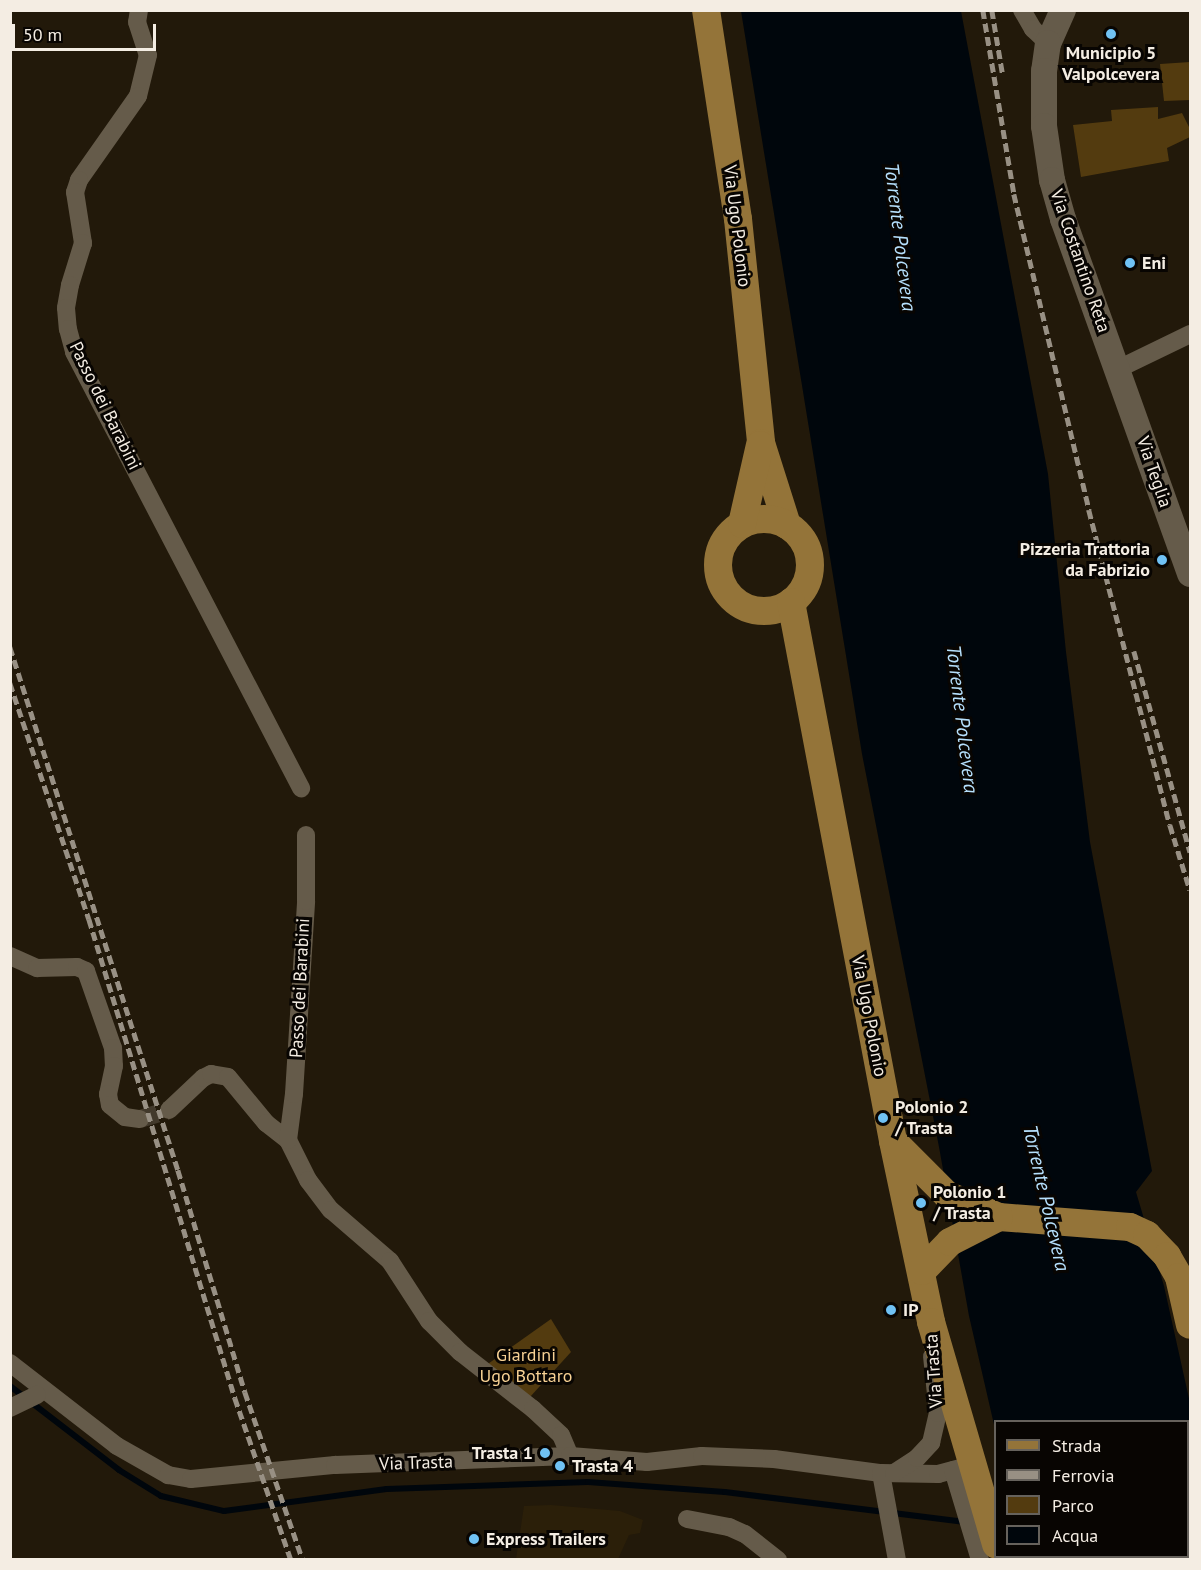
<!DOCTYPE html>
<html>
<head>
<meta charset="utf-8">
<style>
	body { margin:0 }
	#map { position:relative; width:1201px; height:1570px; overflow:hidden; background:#22190a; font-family:"PT Sans",sans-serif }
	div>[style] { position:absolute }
	.built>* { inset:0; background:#2b1f09 }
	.green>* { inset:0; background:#533b0f }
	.water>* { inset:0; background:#00060c }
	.stream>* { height:6px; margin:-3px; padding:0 3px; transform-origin:3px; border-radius:3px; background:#00060c }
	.street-tunnel>* { height:18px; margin-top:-9px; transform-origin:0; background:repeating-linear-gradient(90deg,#42392b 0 18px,transparent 0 27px) }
	.street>* { height:18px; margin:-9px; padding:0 9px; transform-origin:9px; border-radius:9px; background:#655b4a }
	.secondary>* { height:26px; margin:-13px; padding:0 13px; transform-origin:13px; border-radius:13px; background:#655b4a }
	.primary>* { height:28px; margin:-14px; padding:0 14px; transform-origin:14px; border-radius:14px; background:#947439 }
	.primary>.ring { margin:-14px; padding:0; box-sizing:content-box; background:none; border:28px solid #947439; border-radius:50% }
	.rail>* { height:4.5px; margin-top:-2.25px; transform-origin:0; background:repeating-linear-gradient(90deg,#989084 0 9px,transparent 0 13.5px) }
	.dots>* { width:16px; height:16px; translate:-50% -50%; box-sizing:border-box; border:3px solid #080502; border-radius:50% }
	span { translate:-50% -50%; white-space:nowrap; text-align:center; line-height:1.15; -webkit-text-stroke:6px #080502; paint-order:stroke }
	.poi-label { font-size:18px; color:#f4ede3; font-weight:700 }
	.left { translate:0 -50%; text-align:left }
	.right { translate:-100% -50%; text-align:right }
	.street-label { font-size:18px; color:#f4ede3 }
	.park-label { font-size:18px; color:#f7d194 }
	.water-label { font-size:20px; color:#b6e0fd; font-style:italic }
	.frame { position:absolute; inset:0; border:12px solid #f4ede3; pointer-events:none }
	.legend { position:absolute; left:994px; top:1420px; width:195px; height:138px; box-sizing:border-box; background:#080502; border:2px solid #66625c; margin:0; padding:8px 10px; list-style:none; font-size:18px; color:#f4ede3 }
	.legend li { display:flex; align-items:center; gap:12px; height:30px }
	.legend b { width:30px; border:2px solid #66625c }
	.scale { position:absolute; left:12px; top:24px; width:144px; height:27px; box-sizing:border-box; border:3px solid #f4ede3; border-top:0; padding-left:8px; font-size:18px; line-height:21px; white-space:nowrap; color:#f4ede3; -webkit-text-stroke:4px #080502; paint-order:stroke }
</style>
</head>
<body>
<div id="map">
	<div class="built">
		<div style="clip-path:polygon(551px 1505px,620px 1511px,643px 1520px,640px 1533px,629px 1535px,618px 1559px,516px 1559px,524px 1506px)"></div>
	</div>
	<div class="green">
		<div style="clip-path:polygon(1190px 62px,1190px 100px,1164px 101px,1160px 64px)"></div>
		<div style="clip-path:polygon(1158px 107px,1158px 119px,1182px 113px,1190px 129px,1190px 137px,1167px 148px,1169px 161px,1081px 177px,1073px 125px,1112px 121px,1111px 110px)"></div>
		<div style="clip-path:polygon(551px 1319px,571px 1352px,530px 1397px,485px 1366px)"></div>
	</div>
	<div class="water">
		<div style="clip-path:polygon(741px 11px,961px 11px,1048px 474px,1066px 652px,1090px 842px,1152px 1171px,1136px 1192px,1164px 1286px,1190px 1403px,1190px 1559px,1032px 1560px,1031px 1557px,1188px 1556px,1188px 1422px,996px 1422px,995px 1429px,969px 1316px,939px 1147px,862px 754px)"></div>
	</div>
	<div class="stream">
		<div style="left:10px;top:1386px;width:138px;rotate:37.6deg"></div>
		<div style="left:119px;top:1470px;width:49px;rotate:31.8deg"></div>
		<div style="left:161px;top:1496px;width:65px;rotate:13.4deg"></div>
		<div style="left:224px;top:1511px;width:164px;rotate:-7.7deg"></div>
		<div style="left:387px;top:1489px;width:201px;rotate:-2deg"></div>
		<div style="left:588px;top:1482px;width:137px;rotate:4.2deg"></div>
		<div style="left:725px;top:1492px;width:244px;rotate:7.1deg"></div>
	</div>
	<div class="street-tunnel">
		<div style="left:140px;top:1119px;width:30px;rotate:-17deg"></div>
	</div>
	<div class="street">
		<div style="left:139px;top:10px;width:12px;rotate:99deg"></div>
		<div style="left:137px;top:22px;width:35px;rotate:72deg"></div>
		<div style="left:148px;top:55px;width:42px;rotate:103.7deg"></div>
		<div style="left:138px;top:96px;width:103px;rotate:125.1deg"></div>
		<div style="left:79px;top:180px;width:13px;rotate:108deg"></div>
		<div style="left:75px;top:192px;width:52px;rotate:81.1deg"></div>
		<div style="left:83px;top:243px;width:44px;rotate:107.2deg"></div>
		<div style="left:70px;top:285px;width:23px;rotate:100deg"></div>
		<div style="left:66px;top:308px;width:21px;rotate:85deg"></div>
		<div style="left:68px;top:329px;width:24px;rotate:75deg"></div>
		<div style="left:74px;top:352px;width:492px;rotate:62.5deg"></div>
		<div style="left:1022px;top:10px;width:22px;rotate:60deg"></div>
		<div style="left:1033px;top:29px;width:21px;rotate:43deg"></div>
		<div style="left:1118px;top:369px;width:80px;rotate:-25.9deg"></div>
		<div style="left:10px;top:956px;width:30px;rotate:24deg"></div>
		<div style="left:37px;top:968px;width:40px;rotate:-1.4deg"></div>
		<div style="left:77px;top:967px;width:10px;rotate:24deg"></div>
		<div style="left:86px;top:971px;width:82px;rotate:70.7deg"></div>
		<div style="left:113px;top:1048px;width:18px;rotate:87deg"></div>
		<div style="left:114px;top:1066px;width:29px;rotate:102deg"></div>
		<div style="left:108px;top:1094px;width:11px;rotate:80deg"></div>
		<div style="left:110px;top:1105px;width:19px;rotate:39deg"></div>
		<div style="left:125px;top:1117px;width:15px;rotate:8deg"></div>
		<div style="left:169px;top:1110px;width:47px;rotate:-43.3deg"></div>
		<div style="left:203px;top:1078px;width:9px;rotate:-27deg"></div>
		<div style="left:211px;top:1074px;width:17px;rotate:10deg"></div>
		<div style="left:228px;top:1077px;width:60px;rotate:50.4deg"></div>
		<div style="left:266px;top:1123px;width:28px;rotate:38deg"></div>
		<div style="left:288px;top:1140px;width:45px;rotate:63.4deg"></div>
		<div style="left:308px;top:1180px;width:38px;rotate:53deg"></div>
		<div style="left:331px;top:1210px;width:78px;rotate:40.8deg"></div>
		<div style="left:390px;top:1261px;width:72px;rotate:57deg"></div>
		<div style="left:429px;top:1321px;width:44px;rotate:45deg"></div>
		<div style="left:460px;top:1352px;width:93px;rotate:38deg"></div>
		<div style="left:533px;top:1409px;width:38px;rotate:43deg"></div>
		<div style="left:561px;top:1435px;width:23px;rotate:67deg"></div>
		<div style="left:288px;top:1140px;width:46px;rotate:-82.6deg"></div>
		<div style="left:294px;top:1094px;width:193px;rotate:-86.4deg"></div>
		<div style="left:306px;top:901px;width:66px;rotate:-90deg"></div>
		<div style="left:10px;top:1363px;width:135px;rotate:37.8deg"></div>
		<div style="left:117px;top:1446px;width:59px;rotate:29.6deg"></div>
		<div style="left:168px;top:1475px;width:23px;rotate:10deg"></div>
		<div style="left:191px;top:1479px;width:145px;rotate:-5.6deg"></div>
		<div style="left:335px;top:1465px;width:235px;rotate:-2.2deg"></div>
		<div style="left:570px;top:1456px;width:77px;rotate:4.5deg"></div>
		<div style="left:647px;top:1462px;width:55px;rotate:-6.2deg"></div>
		<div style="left:702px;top:1456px;width:72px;rotate:2.4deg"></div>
		<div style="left:774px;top:1459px;width:108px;rotate:7.5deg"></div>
		<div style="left:881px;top:1473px;width:57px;rotate:1deg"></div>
		<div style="left:938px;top:1474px;width:35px;rotate:-15deg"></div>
		<div style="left:10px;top:1408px;width:30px;rotate:-26deg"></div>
		<div style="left:953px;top:1470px;width:94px;rotate:73.3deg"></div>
		<div style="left:881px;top:1473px;width:88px;rotate:79.6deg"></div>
		<div style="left:894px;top:1473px;width:27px;rotate:-33deg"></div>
		<div style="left:917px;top:1458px;width:21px;rotate:-47deg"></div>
		<div style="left:931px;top:1443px;width:31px;rotate:-77deg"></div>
		<div style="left:938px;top:1413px;width:57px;rotate:-96deg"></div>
		<div style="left:687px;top:1519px;width:43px;rotate:10.8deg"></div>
		<div style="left:729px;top:1527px;width:17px;rotate:24deg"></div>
		<div style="left:745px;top:1534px;width:42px;rotate:38.2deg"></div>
	</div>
	<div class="secondary">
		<div style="left:1063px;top:10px;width:36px;rotate:114deg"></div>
		<div style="left:1048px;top:43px;width:28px;rotate:98deg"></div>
		<div style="left:1044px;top:71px;width:55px;rotate:90deg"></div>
		<div style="left:1044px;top:126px;width:55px;rotate:81.6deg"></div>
		<div style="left:1052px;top:180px;width:41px;rotate:74.2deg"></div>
		<div style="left:1063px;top:219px;width:377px;rotate:70.3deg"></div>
	</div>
	<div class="primary">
		<div style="left:706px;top:10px;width:211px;rotate:81.3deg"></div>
		<div style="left:738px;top:219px;width:225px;rotate:84.1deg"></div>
		<div style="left:761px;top:443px;width:86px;rotate:72.4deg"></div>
		<div class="ring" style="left:718px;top:519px;width:64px;height:64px"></div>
		<div style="left:742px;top:524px;width:81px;rotate:-77.2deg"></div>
		<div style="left:791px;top:602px;width:549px;rotate:79.28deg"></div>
		<div style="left:893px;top:1141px;width:185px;rotate:78.1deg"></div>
		<div style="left:931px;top:1322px;width:232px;rotate:73.7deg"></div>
		<div style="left:896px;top:1144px;width:72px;rotate:45deg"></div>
		<div style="left:947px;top:1195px;width:56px;rotate:22.9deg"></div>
		<div style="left:999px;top:1217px;width:131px;rotate:4.4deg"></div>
		<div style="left:1130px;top:1227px;width:19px;rotate:25deg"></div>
		<div style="left:1147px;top:1235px;width:29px;rotate:46deg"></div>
		<div style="left:1167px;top:1256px;width:24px;rotate:60deg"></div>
		<div style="left:1179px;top:1277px;width:49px;rotate:77.1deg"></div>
		<div style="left:922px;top:1271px;width:40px;rotate:-46deg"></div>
		<div style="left:950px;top:1242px;width:55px;rotate:-27deg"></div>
	</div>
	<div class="rail">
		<div style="left:983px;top:10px;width:187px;rotate:80.4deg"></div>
		<div style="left:1014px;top:194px;width:325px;rotate:76.6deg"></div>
		<div style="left:1089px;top:510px;width:325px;rotate:75.6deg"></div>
		<div style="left:1170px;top:825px;width:68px;rotate:72.9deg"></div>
		<div style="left:992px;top:10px;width:67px;rotate:80.5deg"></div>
		<div style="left:10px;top:647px;width:549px;rotate:72.19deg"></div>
		<div style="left:178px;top:1170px;width:232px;rotate:73.2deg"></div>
		<div style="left:245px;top:1392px;width:178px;rotate:71deg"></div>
		<div style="left:1134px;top:651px;width:209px;rotate:74.4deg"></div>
		<div style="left:10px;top:683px;width:249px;rotate:71.5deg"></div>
		<div style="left:89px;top:919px;width:501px;rotate:73.05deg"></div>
		<div style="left:235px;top:1398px;width:171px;rotate:70.9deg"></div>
	</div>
	<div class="dots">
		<div style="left:1111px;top:34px;background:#70c2f4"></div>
		<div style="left:1130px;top:263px;background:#70c2f4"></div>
		<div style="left:1162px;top:560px;background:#70c2f4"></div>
		<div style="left:883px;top:1118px;background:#70c2f4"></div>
		<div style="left:921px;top:1203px;background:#70c2f4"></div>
		<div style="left:891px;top:1310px;background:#70c2f4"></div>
		<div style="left:545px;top:1453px;background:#70c2f4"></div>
		<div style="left:560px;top:1466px;background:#70c2f4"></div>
		<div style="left:474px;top:1539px;background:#70c2f4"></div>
	</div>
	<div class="poi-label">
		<span style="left:1111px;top:64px">Municipio 5<br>Valpolcevera</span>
		<span class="left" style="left:1142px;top:263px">Eni</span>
		<span class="right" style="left:1150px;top:560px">Pizzeria Trattoria<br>da Fabrizio</span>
		<span class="left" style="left:895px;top:1118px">Polonio 2<br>/ Trasta</span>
		<span class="left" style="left:933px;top:1203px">Polonio 1<br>/ Trasta</span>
		<span class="left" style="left:903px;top:1310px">IP</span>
		<span class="right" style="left:533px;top:1453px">Trasta 1</span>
		<span class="left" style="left:572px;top:1466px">Trasta 4</span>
		<span class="left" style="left:486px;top:1539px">Express Trailers</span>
	</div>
	<div class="street-label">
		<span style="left:737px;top:226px;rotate:83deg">Via Ugo Polonio</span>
		<span style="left:1080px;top:261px;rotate:71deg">Via Costantino Reta</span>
		<span style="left:105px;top:406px;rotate:64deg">Passo dei Barabini</span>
		<span style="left:1154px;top:472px;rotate:71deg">Via Teglia</span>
		<span style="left:300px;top:988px;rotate:-87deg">Passo dei Barabini</span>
		<span style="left:869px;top:1016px;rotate:79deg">Via Ugo Polonio</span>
		<span style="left:934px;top:1371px;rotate:-94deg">Via Trasta</span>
		<span style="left:416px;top:1463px;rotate:-2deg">Via Trasta</span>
	</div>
	<div class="park-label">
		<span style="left:526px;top:1366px">Giardini<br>Ugo Bottaro</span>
	</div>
	<div class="water-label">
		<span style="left:900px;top:237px;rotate:83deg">Torrente Polcevera</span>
		<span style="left:962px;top:719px;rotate:83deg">Torrente Polcevera</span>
		<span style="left:1046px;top:1198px;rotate:77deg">Torrente Polcevera</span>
	</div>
	<div class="frame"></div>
	<ul class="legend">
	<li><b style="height:8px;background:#947439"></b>Strada</li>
	<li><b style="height:8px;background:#989084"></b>Ferrovia</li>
	<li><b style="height:16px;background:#533b0f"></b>Parco</li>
	<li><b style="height:16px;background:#00060c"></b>Acqua</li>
	</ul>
	<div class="scale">50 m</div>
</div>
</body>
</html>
